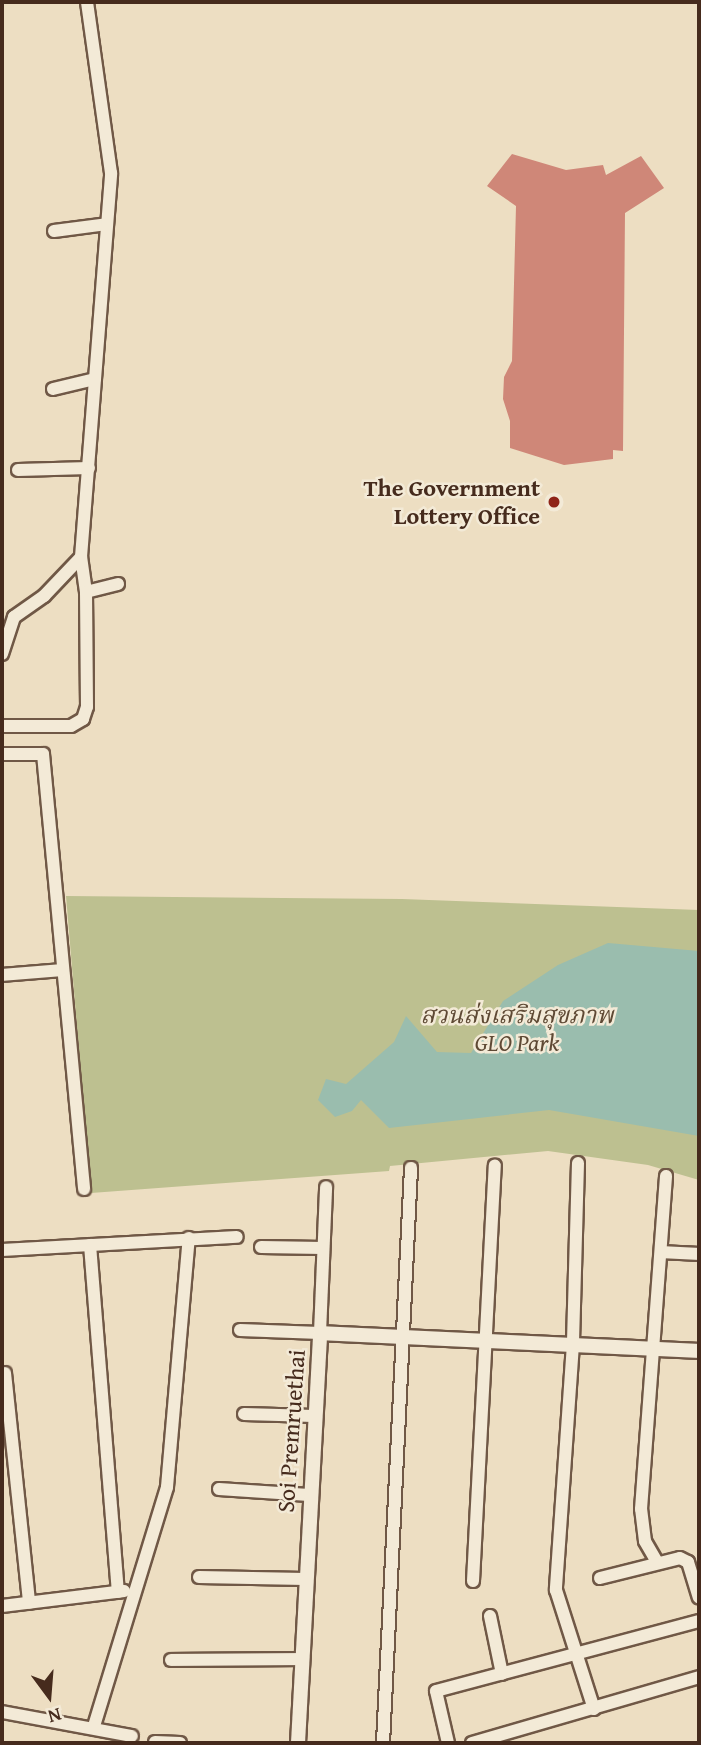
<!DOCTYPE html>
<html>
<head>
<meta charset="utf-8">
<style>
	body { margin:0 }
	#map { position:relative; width:701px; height:1745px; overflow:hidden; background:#eddec2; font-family:"Gentium Book Plus","Noto Serif Thai",serif }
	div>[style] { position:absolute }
	.green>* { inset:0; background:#bdc090 }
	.water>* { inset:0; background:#9abdae }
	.building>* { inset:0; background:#cf8778 }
	.roads { filter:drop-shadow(2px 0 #705846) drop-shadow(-2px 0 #705846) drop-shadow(0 2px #705846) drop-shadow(0 -2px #705846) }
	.minor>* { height:12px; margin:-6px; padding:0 6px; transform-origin:6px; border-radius:6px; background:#f3ead7 }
	.tertiary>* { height:14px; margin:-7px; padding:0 7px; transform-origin:7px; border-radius:7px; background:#f3ead7 }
	.dots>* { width:19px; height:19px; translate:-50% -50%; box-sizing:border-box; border:4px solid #f3ead7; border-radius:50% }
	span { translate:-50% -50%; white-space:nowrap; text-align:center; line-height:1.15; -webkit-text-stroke:5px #f3ead7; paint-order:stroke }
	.poi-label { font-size:24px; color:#462b1d; font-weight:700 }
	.right { translate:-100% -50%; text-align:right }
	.park-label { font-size:24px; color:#5e4934; font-style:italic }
	.street-label { font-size:24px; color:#462b1d }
	.frame { position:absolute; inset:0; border:4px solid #462b1d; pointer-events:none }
	.north { position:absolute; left:14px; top:1661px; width:70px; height:70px; -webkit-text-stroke:5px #f3ead7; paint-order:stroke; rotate:164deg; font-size:19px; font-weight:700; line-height:28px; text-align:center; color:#462b1d }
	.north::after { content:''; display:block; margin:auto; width:24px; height:32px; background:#462b1d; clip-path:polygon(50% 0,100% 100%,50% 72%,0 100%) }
</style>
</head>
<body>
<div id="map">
	<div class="green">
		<div style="clip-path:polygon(66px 896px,402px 899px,699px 910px,699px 1180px,648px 1165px,548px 1151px,390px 1166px,389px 1171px,91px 1193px)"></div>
	</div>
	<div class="water">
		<div style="clip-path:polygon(608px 943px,699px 951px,699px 1136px,549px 1110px,389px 1128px,361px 1100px,352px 1111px,335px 1117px,318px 1100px,326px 1079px,346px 1084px,394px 1042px,406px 1016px,437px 1052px,471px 1053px,503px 1001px,558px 965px)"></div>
	</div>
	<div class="building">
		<div style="clip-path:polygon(512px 154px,566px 170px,603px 165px,606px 175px,641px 156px,664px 188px,625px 213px,623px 451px,613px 450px,613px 459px,564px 465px,510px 448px,510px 421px,503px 399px,504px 377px,512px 361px,516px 206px,487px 186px)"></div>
	</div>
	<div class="roads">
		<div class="minor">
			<div style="left:54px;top:231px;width:53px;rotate:-7.5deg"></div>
			<div style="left:53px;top:389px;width:43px;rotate:-13.4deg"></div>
			<div style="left:18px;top:470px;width:71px;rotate:-1.6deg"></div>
			<div style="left:86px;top:592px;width:35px;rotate:-98deg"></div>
			<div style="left:81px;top:557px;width:385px;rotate:-85.5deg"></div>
			<div style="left:111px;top:173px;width:173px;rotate:-98deg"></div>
			<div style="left:2px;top:654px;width:39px;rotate:-72deg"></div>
			<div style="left:14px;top:617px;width:37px;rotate:-35deg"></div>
			<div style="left:44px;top:596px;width:54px;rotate:-46.5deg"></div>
			<div style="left:2px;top:726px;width:69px"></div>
			<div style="left:71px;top:726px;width:14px;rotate:-30deg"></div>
			<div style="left:83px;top:719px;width:13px;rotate:-72deg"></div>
			<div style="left:87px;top:707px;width:115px;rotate:-90.5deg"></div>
			<div style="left:86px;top:592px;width:33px;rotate:-14deg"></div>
			<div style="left:2px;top:754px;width:41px"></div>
			<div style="left:43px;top:754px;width:437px;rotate:84.6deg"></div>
			<div style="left:2px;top:975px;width:61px;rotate:-4.7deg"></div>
			<div style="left:578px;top:1163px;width:181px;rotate:91.6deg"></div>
			<div style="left:573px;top:1344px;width:247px;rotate:94deg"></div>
			<div style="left:556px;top:1590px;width:125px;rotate:72.3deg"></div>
			<div style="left:90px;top:1245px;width:348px;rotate:85.4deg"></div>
			<div style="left:261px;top:1247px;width:62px;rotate:0.9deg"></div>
			<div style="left:2px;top:1250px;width:235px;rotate:-3.2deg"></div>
			<div style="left:661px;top:1252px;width:38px;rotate:3deg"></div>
			<div style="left:240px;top:1330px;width:80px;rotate:2.1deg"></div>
			<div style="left:320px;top:1333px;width:146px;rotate:-87.6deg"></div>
			<div style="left:5px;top:1373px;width:231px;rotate:84deg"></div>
			<div style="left:244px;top:1414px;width:70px;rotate:1.6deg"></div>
			<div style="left:219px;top:1489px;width:90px;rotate:3.8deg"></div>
			<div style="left:657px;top:1562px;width:24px;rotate:-120deg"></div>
			<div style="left:645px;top:1541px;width:32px;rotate:-97deg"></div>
			<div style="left:641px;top:1509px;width:334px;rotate:-85.7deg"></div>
			<div style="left:199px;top:1577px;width:106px;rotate:1.1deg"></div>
			<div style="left:600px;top:1578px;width:82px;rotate:-14deg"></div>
			<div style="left:680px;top:1558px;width:9px;rotate:27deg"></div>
			<div style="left:688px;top:1562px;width:37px;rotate:73deg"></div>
			<div style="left:473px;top:1581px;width:416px;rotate:-87deg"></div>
			<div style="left:2px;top:1606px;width:123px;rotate:-7deg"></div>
			<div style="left:490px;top:1616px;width:59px;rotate:78.3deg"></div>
			<div style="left:171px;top:1660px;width:130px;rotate:-0.4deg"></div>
			<div style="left:2px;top:1712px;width:132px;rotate:10.5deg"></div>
			<div style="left:94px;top:1726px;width:250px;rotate:-73deg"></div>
			<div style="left:167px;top:1487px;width:250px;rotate:-85deg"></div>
			<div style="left:155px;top:1742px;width:25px;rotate:2deg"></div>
			<div style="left:383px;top:1743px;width:576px;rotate:-87.21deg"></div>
			<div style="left:448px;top:1743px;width:53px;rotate:-103deg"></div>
			<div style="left:436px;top:1691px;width:272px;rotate:-14.9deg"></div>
			<div style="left:472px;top:1743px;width:236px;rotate:-16.2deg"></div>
		</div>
		<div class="tertiary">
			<div style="left:298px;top:1743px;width:411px;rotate:-86.9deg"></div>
			<div style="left:320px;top:1333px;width:379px;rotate:2.7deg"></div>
		</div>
	</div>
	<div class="dots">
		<div style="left:554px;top:502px;background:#8f2418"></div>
	</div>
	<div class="poi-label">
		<span class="right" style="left:540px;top:502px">The Government<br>Lottery Office</span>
	</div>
	<div class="park-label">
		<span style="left:517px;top:1029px">สวนส่งเสริมสุขภาพ<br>GLO Park</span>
	</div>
	<div class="street-label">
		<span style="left:291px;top:1431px;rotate:-86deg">Soi Premruethai</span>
	</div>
	<div class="frame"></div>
	<div class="north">N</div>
</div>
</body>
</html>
